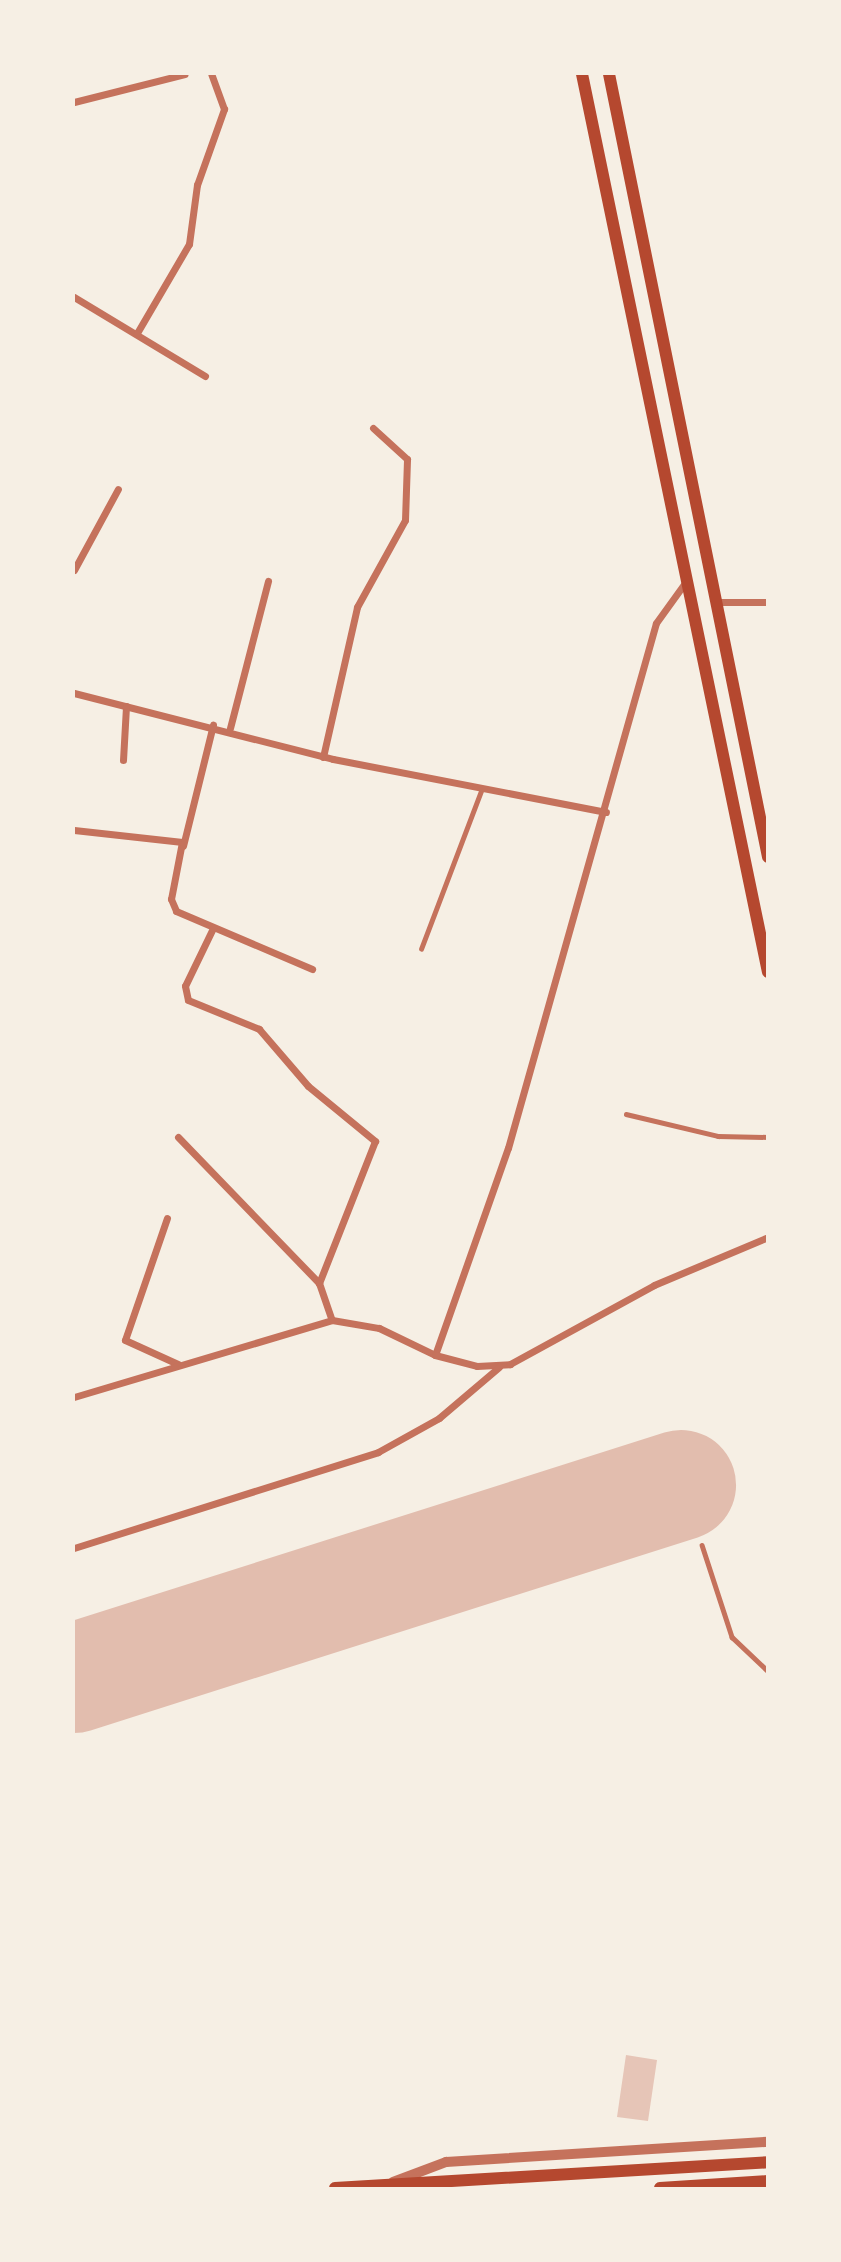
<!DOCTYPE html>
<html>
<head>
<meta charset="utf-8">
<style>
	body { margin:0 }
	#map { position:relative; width:841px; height:2262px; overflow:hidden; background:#f6efe4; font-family:"Fira Sans Condensed",sans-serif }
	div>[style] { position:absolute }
	.runway>* { height:110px; margin:-55px; padding:0 55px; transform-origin:55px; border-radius:55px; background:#e2bdae }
	.building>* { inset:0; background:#e6c5b7 }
	.service>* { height:4.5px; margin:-2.25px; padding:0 2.25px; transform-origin:2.25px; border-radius:2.25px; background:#c5725c }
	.minor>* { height:7px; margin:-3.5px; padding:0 3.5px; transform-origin:3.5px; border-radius:3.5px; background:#c5725c }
	.tertiary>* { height:10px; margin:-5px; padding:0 5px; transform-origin:5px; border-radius:5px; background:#c5725c }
	.primary>* { height:12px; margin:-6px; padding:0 6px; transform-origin:6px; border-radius:6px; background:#b5482f }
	span { translate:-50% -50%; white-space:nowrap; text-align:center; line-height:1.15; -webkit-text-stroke:6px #f6efe4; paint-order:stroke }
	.frame { position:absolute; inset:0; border:75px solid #f6efe4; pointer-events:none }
</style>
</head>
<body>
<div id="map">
	<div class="runway">
		<div style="left:74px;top:1678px;width:637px;rotate:-17.64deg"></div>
	</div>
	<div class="building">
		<div style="clip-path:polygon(626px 2055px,657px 2060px,648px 2121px,617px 2117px)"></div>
	</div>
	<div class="service">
		<div style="left:421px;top:949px;width:169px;rotate:-69.2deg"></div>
		<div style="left:626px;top:1114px;width:95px;rotate:13.4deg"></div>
		<div style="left:718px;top:1136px;width:50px;rotate:1.1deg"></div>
		<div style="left:702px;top:1545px;width:97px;rotate:71.9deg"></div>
		<div style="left:732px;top:1637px;width:50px;rotate:43.4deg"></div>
	</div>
	<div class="minor">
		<div style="left:74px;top:102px;width:114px;rotate:-14.2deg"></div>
		<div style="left:74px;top:297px;width:153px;rotate:31.1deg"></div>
		<div style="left:137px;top:333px;width:103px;rotate:-59.7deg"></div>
		<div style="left:189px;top:244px;width:60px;rotate:-82.3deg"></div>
		<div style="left:197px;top:185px;width:81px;rotate:-70.4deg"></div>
		<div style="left:224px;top:109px;width:37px;rotate:-110deg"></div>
		<div style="left:74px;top:570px;width:92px;rotate:-61.5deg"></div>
		<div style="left:717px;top:602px;width:51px"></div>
		<div style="left:74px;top:693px;width:267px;rotate:14.3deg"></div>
		<div style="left:333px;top:759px;width:278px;rotate:11deg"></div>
		<div style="left:230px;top:728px;width:152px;rotate:-75.5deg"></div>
		<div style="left:323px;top:757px;width:154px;rotate:-77.2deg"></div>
		<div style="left:357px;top:607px;width:99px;rotate:-61.1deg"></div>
		<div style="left:405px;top:520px;width:61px;rotate:-88.1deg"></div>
		<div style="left:407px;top:459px;width:46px;rotate:-137.6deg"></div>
		<div style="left:123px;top:760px;width:54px;rotate:-86.8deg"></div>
		<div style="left:74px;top:830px;width:109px;rotate:6.3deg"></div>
		<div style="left:182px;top:842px;width:58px;rotate:100.9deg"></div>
		<div style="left:171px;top:899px;width:13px;rotate:67deg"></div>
		<div style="left:176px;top:911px;width:148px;rotate:23.1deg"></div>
		<div style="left:183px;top:846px;width:125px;rotate:-76.1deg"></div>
		<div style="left:213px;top:928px;width:64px;rotate:115.8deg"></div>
		<div style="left:185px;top:986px;width:14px;rotate:78deg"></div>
		<div style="left:188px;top:1000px;width:77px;rotate:22.2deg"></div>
		<div style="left:259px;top:1029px;width:75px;rotate:49.3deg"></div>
		<div style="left:308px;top:1086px;width:87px;rotate:39.4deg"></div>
		<div style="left:375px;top:1141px;width:153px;rotate:111.5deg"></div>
		<div style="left:178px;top:1137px;width:203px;rotate:46deg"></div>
		<div style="left:319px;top:1283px;width:39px;rotate:71deg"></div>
		<div style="left:167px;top:1218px;width:129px;rotate:109deg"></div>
		<div style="left:125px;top:1340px;width:58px;rotate:24.4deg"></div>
		<div style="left:435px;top:1355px;width:219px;rotate:-70.6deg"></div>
		<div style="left:508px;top:1148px;width:545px;rotate:-74.26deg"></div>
		<div style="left:656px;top:623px;width:53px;rotate:-54.2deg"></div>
		<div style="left:74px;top:1397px;width:269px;rotate:-16.6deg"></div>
		<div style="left:332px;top:1320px;width:48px;rotate:9.7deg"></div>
		<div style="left:379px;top:1328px;width:62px;rotate:25.7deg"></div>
		<div style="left:435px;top:1355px;width:43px;rotate:14.7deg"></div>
		<div style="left:477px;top:1366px;width:33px;rotate:-3deg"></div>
		<div style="left:510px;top:1364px;width:164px;rotate:-28.7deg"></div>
		<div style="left:654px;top:1285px;width:124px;rotate:-22.8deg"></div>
		<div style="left:74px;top:1548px;width:319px;rotate:-17.5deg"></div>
		<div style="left:378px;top:1452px;width:70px;rotate:-29.1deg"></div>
		<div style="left:439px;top:1418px;width:79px;rotate:-40.4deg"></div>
	</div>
	<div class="tertiary">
		<div style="left:393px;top:2182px;width:57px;rotate:-20.7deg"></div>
		<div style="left:446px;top:2162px;width:323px;rotate:-3.6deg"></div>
	</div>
	<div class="primary">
		<div style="left:582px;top:74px;width:917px;rotate:78.3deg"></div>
		<div style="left:609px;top:74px;width:799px;rotate:78.52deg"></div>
		<div style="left:335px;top:2188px;width:434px;rotate:-3.4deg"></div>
		<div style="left:660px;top:2188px;width:108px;rotate:-3.7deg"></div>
	</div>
	<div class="frame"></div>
</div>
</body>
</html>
